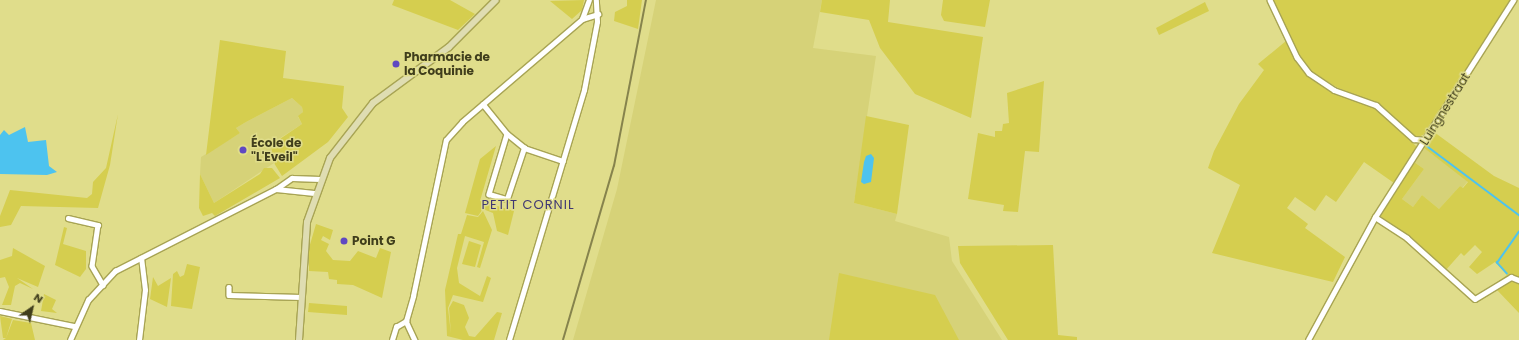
<!DOCTYPE html>
<html>
<head>
<meta charset="utf-8">
<style>
	body { margin:0 }
	#map { position:relative; width:1519px; height:340px; overflow:hidden; background:#e0dd8b; font-family:Poppins,sans-serif }
	div>[style] { position:absolute }
	.built>* { inset:0; background:#d6d278 }
	.green>* { inset:0; background:#d5ce4f }
	.water>* { inset:0; background:#4dc3ef }
	.stream>* { height:1.5px; margin:-0.75px; padding:0 0.75px; transform-origin:0.75px; border-radius:0.75px; background:#4dc3ef }
	.roads { filter:drop-shadow(1px 0 #a8a454) drop-shadow(-1px 0 #a8a454) drop-shadow(0 1px #a8a454) drop-shadow(0 -1px #a8a454) }
	.street>* { height:4.5px; margin:-2.25px; padding:0 2.25px; transform-origin:2.25px; border-radius:2.25px; background:#fff }
	.secondary>* { height:6px; margin:-3px; padding:0 3px; transform-origin:3px; border-radius:3px; background:#dfddb2 }
	.rail>* { height:1.5px; margin:-0.75px; padding:0 0.75px; transform-origin:0.75px; border-radius:0.75px; background:#86834c }
	.dots>* { width:11px; height:11px; translate:-50% -50%; box-sizing:border-box; border:2px solid #e0dd8b; border-radius:50% }
	span { translate:-50% -50%; white-space:nowrap; text-align:center; line-height:1.15; -webkit-text-stroke:3px #e0dd8b; paint-order:stroke }
	.poi-label { font-size:12px; color:#403e1c; font-weight:700 }
	.left { translate:0 -50%; text-align:left }
	.street-label { font-size:12px; color:#403e1c }
	.neighbourhood-label { font-size:13px; color:#3f3773; letter-spacing:1px }
	.north { position:absolute; left:12px; top:288px; width:40px; height:40px; -webkit-text-stroke:3px #e0dd8b; paint-order:stroke; rotate:34deg; font-size:11px; font-weight:700; line-height:16px; text-align:center; color:#403e1c }
	.north::after { content:''; display:block; margin:auto; width:14px; height:18px; background:#403e1c; clip-path:polygon(50% 0,100% 100%,50% 72%,0 100%) }
</style>
</head>
<body>
<div id="map">
	<div class="built">
		<div style="clip-path:polygon(656px 0,822px 0,813px 48px,876px 56px,854px 203px,897px 214px,895px 221px,949px 237px,952px 261px,1002px 340px,573px 340px,617px 189px)"></div>
		<div style="clip-path:polygon(292px 98px,302px 107px,303px 112px,298px 117px,302px 124px,271px 144px,274px 163px,214px 203px,200px 174px,201px 157px,240px 133px,236px 128px,246px 122px)"></div>
		<div style="clip-path:polygon(1424px 148px,1468px 181px,1462px 188px,1460px 186px,1439px 209px,1422px 195px,1413px 207px,1402px 199px,1424px 169px,1414px 162px)"></div>
	</div>
	<div class="green">
		<div style="clip-path:polygon(394px 0,450px 0,475px 14px,458px 30px,392px 5px)"></div>
		<div style="clip-path:polygon(584px 0,582px 10px,572px 19px,550px 1px)"></div>
		<div style="clip-path:polygon(627px 0,642px 0,638px 29px,614px 21px,615px 12px,627px 6px)"></div>
		<div style="clip-path:polygon(822px 0,890px 0,888px 22px,983px 37px,971px 118px,915px 94px,880px 48px,869px 20px,820px 12px)"></div>
		<div style="clip-path:polygon(943px 0,990px 0,985px 27px,944px 21px,941px 15px)"></div>
		<div style="clip-path:polygon(1272px 0,1510px 0,1425px 134px,1416px 138px,1377px 103px,1338px 88px,1312px 72px,1297px 51px)"></div>
		<div style="clip-path:polygon(1205px 2px,1209px 11px,1159px 35px,1156px 28px)"></div>
		<div style="clip-path:polygon(220px 40px,286px 51px,283px 78px,344px 86px,342px 108px,348px 117px,328px 142px,282px 176px,274px 163px,271px 145px,302px 124px,298px 116px,303px 112px,302px 107px,292px 98px,246px 122px,236px 128px,240px 133px,206px 155px)"></div>
		<div style="clip-path:polygon(1286px 41px,1304px 71px,1318px 81px,1377px 108px,1418px 148px,1394px 183px,1364px 162px,1336px 202px,1326px 195px,1315px 211px,1295px 197px,1287px 208px,1308px 224px,1305px 228px,1345px 257px,1333px 282px,1212px 253px,1240px 185px,1208px 168px,1214px 151px,1239px 104px,1264px 70px,1258px 64px)"></div>
		<div style="clip-path:polygon(1044px 81px,1039px 152px,1025px 151px,1018px 212px,1003px 211px,1004px 205px,968px 199px,978px 133px,995px 137px,995px 131px,1002px 131px,1003px 124px,1009px 123px,1007px 93px)"></div>
		<div style="clip-path:polygon(118px 114px,110px 165px,98px 208px,21px 206px,11px 225px,0 227px,0 216px,10px 190px,87px 198px,92px 194px,93px 182px,106px 168px)"></div>
		<div style="clip-path:polygon(866px 116px,909px 125px,897px 214px,854px 203px)"></div>
		<div style="clip-path:polygon(1434px 132px,1494px 176px,1519px 188px,1519px 313px,1497px 290px,1480px 301px,1476px 297px,1507px 275px,1495px 262px,1477px 274px,1469px 267px,1482px 252px,1475px 245px,1464px 256px,1461px 253px,1445px 271px,1379px 215px,1414px 162px,1424px 169px,1402px 199px,1413px 207px,1422px 195px,1439px 209px,1460px 186px,1463px 188px,1468px 182px,1424px 148px)"></div>
		<div style="clip-path:polygon(496px 146px,480px 201px,514px 211px,508px 235px,497px 231px,493px 213px,483px 209px,478px 216px,465px 213px,480px 159px)"></div>
		<div style="clip-path:polygon(264px 168px,272px 168px,280px 178px,215px 216px,212px 213px,203px 216px,199px 208px,200px 174px,214px 203px,260px 174px)"></div>
		<div style="clip-path:polygon(483px 211px,492px 230px,480px 268px,477px 267px,484px 242px,465px 236px,457px 268px,459px 283px,480px 296px,487px 276px,491px 278px,483px 302px,453px 295px,448px 308px,451px 334px,449px 308px,453px 301px,464px 305px,469px 318px,465px 327px,469px 336px,475px 337px,497px 312px,502px 313px,494px 340px,463px 340px,447px 336px,445px 290px,458px 234px,461px 234px,467px 215px,478px 217px)"></div>
		<div style="clip-path:polygon(316px 224px,333px 230px,330px 240px,323px 236px,321px 240px,329px 244px,326px 251px,333px 260px,350px 261px,358px 251px,376px 258px,380px 248px,391px 252px,382px 298px,353px 285px,337px 284px,337px 280px,329px 279px,328px 272px,309px 271px,309px 248px)"></div>
		<div style="clip-path:polygon(64px 227px,67px 228px,63px 244px,86px 251px,86px 269px,80px 277px,55px 265px)"></div>
		<div style="clip-path:polygon(469px 241px,481px 245px,475px 267px,462px 264px)"></div>
		<div style="clip-path:polygon(1053px 245px,1058px 335px,1077px 337px,1077px 340px,1008px 340px,960px 263px,958px 246px)"></div>
		<div style="clip-path:polygon(13px 248px,45px 266px,38px 287px,17px 278px,33px 289px,20px 283px,15px 286px,11px 305px,2px 305px,9px 287px,5px 277px,0 278px,0 260px,12px 256px)"></div>
		<div style="clip-path:polygon(187px 264px,200px 267px,192px 309px,171px 306px,173px 274px,177px 271px,180px 277px,184px 275px)"></div>
		<div style="clip-path:polygon(839px 273px,935px 295px,959px 340px,829px 340px)"></div>
		<div style="clip-path:polygon(153px 277px,158px 286px,171px 278px,167px 307px,150px 299px)"></div>
		<div style="clip-path:polygon(44px 294px,56px 300px,52px 309px,57px 313px,41px 311px)"></div>
		<div style="clip-path:polygon(309px 303px,347px 306px,347px 315px,308px 312px)"></div>
		<div style="clip-path:polygon(0 316px,12px 319px,6px 338px,13px 320px,31px 323px,35px 340px,3px 340px,6px 338px,3px 338px)"></div>
	</div>
	<div class="water">
		<div style="clip-path:polygon(25px 127px,28px 142px,46px 140px,49px 166px,57px 172px,47px 175px,0 174px,0 135px,4px 130px,9px 135px)"></div>
		<div style="clip-path:polygon(871px 154px,874px 158px,871px 182px,864px 184px,861px 182px,864px 162px,866px 156px)"></div>
	</div>
	<div class="stream">
		<div style="left:1427px;top:146px;width:115px;rotate:36.9deg"></div>
		<div style="left:1507px;top:274px;width:15px;rotate:-132deg"></div>
		<div style="left:1497px;top:263px;width:38px;rotate:-55deg"></div>
	</div>
	<div class="roads">
		<div class="street">
			<div style="left:1270px;top:0;width:63px;rotate:64.7deg"></div>
			<div style="left:1297px;top:57px;width:20px;rotate:53deg"></div>
			<div style="left:1309px;top:73px;width:30px;rotate:34deg"></div>
			<div style="left:1334px;top:90px;width:45px;rotate:19.7deg"></div>
			<div style="left:1376px;top:105px;width:51px;rotate:41.8deg"></div>
			<div style="left:1414px;top:139px;width:12px;rotate:5deg"></div>
			<div style="left:582px;top:19px;width:20px;rotate:-70deg"></div>
			<div style="left:483px;top:104px;width:38px;rotate:51deg"></div>
			<div style="left:507px;top:134px;width:63px;rotate:106.7deg"></div>
			<div style="left:489px;top:194px;width:19px;rotate:16deg"></div>
			<div style="left:507px;top:199px;width:54px;rotate:-71.6deg"></div>
			<div style="left:524px;top:148px;width:22px;rotate:-141deg"></div>
			<div style="left:524px;top:148px;width:41px;rotate:18.4deg"></div>
			<div style="left:276px;top:189px;width:38px;rotate:6deg"></div>
			<div style="left:1375px;top:217px;width:38px;rotate:33deg"></div>
			<div style="left:1407px;top:238px;width:91px;rotate:41.9deg"></div>
			<div style="left:1475px;top:299px;width:42px;rotate:-31.4deg"></div>
			<div style="left:1511px;top:277px;width:9px;rotate:21deg"></div>
			<div style="left:68px;top:218px;width:31px;rotate:13deg"></div>
			<div style="left:98px;top:225px;width:41px;rotate:98.3deg"></div>
			<div style="left:92px;top:266px;width:22px;rotate:60deg"></div>
			<div style="left:229px;top:287px;width:8px;rotate:90deg"></div>
			<div style="left:229px;top:295px;width:72px;rotate:1.6deg"></div>
			<div style="left:0;top:311px;width:76px;rotate:11.5deg"></div>
			<div style="left:406px;top:321px;width:21px;rotate:65deg"></div>
			<div style="left:70px;top:340px;width:44px;rotate:-65.8deg"></div>
			<div style="left:88px;top:300px;width:40px;rotate:-47deg"></div>
			<div style="left:115px;top:271px;width:181px;rotate:-27deg"></div>
			<div style="left:276px;top:189px;width:19px;rotate:-35deg"></div>
			<div style="left:292px;top:178px;width:28px;rotate:2deg"></div>
			<div style="left:139px;top:340px;width:50px;rotate:-83.2deg"></div>
			<div style="left:145px;top:290px;width:32px;rotate:-97deg"></div>
			<div style="left:392px;top:340px;width:14px;rotate:-73deg"></div>
			<div style="left:396px;top:327px;width:12px;rotate:-31deg"></div>
			<div style="left:406px;top:321px;width:26px;rotate:-74deg"></div>
			<div style="left:413px;top:296px;width:159px;rotate:-78.1deg"></div>
			<div style="left:446px;top:140px;width:24px;rotate:-48deg"></div>
			<div style="left:462px;top:122px;width:158px;rotate:-40.6deg"></div>
			<div style="left:582px;top:19px;width:17px;rotate:-17deg"></div>
			<div style="left:509px;top:340px;width:261px;rotate:-73.3deg"></div>
			<div style="left:584px;top:90px;width:69px;rotate:-79.2deg"></div>
			<div style="left:597px;top:22px;width:22px;rotate:-93deg"></div>
			<div style="left:1308px;top:340px;width:140px;rotate:-61.4deg"></div>
			<div style="left:1375px;top:217px;width:257px;rotate:-57.5deg"></div>
		</div>
		<div class="secondary">
			<div style="left:299px;top:340px;width:118px;rotate:-86.1deg"></div>
			<div style="left:307px;top:222px;width:68px;rotate:-70.2deg"></div>
			<div style="left:330px;top:158px;width:70px;rotate:-52deg"></div>
			<div style="left:373px;top:103px;width:94px;rotate:-36.4deg"></div>
			<div style="left:449px;top:47px;width:66px;rotate:-45deg"></div>
		</div>
	</div>
	<div class="rail">
		<div style="left:563px;top:340px;width:181px;rotate:-73.7deg"></div>
		<div style="left:614px;top:166px;width:169px;rotate:-79.1deg"></div>
	</div>
	<div class="dots">
		<div style="left:396px;top:64px;background:#5f48c1"></div>
		<div style="left:243px;top:150px;background:#5f48c1"></div>
		<div style="left:344px;top:241px;background:#5f48c1"></div>
	</div>
	<div class="poi-label">
		<span class="left" style="left:404px;top:64px">Pharmacie de<br>la Coquinie</span>
		<span class="left" style="left:251px;top:150px">École de<br>"L'Eveil"</span>
		<span class="left" style="left:352px;top:241px">Point G</span>
	</div>
	<div class="street-label">
		<span style="left:1445px;top:109px;rotate:-58deg">Luingnestraat</span>
	</div>
	<div class="neighbourhood-label">
		<span style="left:528px;top:205px">PETIT CORNIL</span>
	</div>
	<div class="north">N</div>
</div>
</body>
</html>
